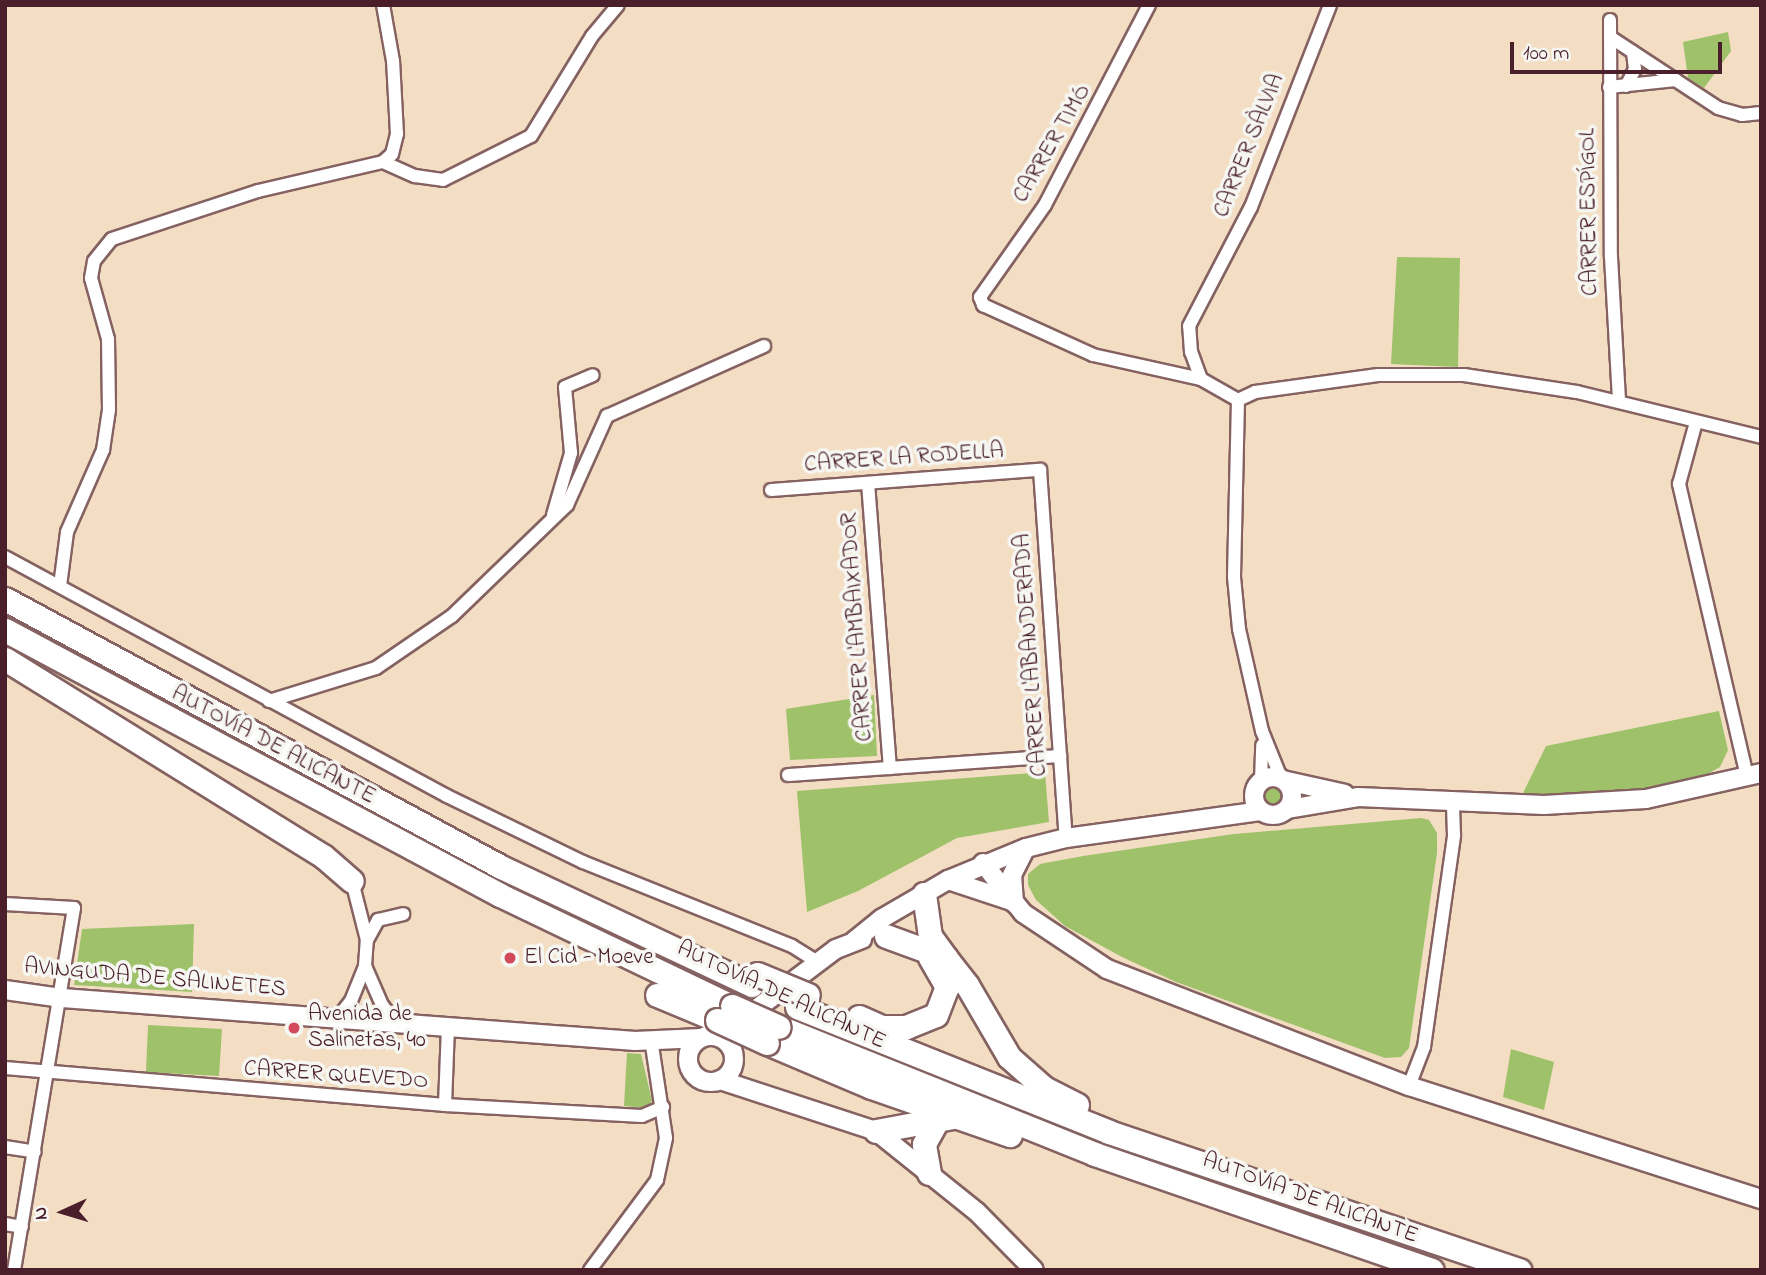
<!DOCTYPE html>
<html>
<head>
<meta charset="utf-8">
<style>
	body { margin:0 }
	#map { position:relative; width:1766px; height:1275px; overflow:hidden; background:#f3dec4; font-family:"Indie Flower",sans-serif }
	div>[style] { position:absolute }
	.green>* { inset:0; background:#9ec16a }
	.round { border-radius:50% }
	.roads { filter:drop-shadow(2px 0 #856261) drop-shadow(-2px 0 #856261) drop-shadow(0 2px #856261) drop-shadow(0 -2px #856261) }
	.street>* { height:12px; margin:-6px; padding:0 6px; transform-origin:6px; border-radius:6px; background:#fff }
	.secondary>* { height:18px; margin:-9px; padding:0 9px; transform-origin:9px; border-radius:9px; background:#fff }
	.secondary>.ring { margin:-9px; padding:0; box-sizing:content-box; background:none; border:18px solid #fff; border-radius:50% }
	.highway>* { height:23px; margin:-11.5px; padding:0 11.5px; transform-origin:11.5px; border-radius:11.5px; background:#fff }
	.bridges { filter:drop-shadow(2px 0 #856261) drop-shadow(-2px 0 #856261) drop-shadow(0 2px #856261) drop-shadow(0 -2px #856261) }
	.highway-bridge>* { height:23px; margin:-11.5px; padding:0 11.5px; transform-origin:11.5px; border-radius:11.5px; background:#fff }
	.dots>* { width:19px; height:19px; translate:-50% -50%; box-sizing:border-box; border:4px solid #f6f6f2; border-radius:50% }
	span { translate:-50% -50%; white-space:nowrap; text-align:center; line-height:1.15; -webkit-text-stroke:7px #f6f6f2; paint-order:stroke }
	.street-label { font-size:23px; color:#4a1f2b }
	.poi-label { font-size:23px; color:#4a1f2b }
	.left { translate:0 -50%; text-align:left }
	.frame { position:absolute; inset:0; border:7px solid #4a1f2b; pointer-events:none }
	.north { position:absolute; left:28px; top:1177px; width:70px; height:70px; -webkit-text-stroke:5px #f6f6f2; paint-order:stroke; rotate:266deg; font-size:19px; font-weight:700; line-height:28px; text-align:center; color:#4a1f2b }
	.north::after { content:''; display:block; margin:auto; width:24px; height:32px; background:#4a1f2b; clip-path:polygon(50% 0,100% 100%,50% 72%,0 100%) }
	.scale { position:absolute; left:1510px; top:42px; width:212px; height:32px; box-sizing:border-box; border:4px solid #4a1f2b; border-top:0; padding-left:9px; font-size:21px; line-height:24px; white-space:nowrap; color:#4a1f2b; -webkit-text-stroke:5px #f6f6f2; paint-order:stroke }
</style>
</head>
<body>
<div id="map">
	<div class="green">
		<div style="clip-path:polygon(1728px 32px,1731px 51px,1704px 88px,1688px 78px,1683px 42px)"></div>
		<div style="clip-path:polygon(1397px 257px,1460px 258px,1458px 367px,1391px 364px)"></div>
		<div style="clip-path:polygon(874px 695px,877px 756px,790px 760px,786px 709px)"></div>
		<div style="clip-path:polygon(1719px 711px,1728px 750px,1720px 767px,1706px 775px,1653px 789px,1522px 795px,1546px 746px)"></div>
		<div style="clip-path:polygon(1045px 772px,1049px 822px,957px 838px,858px 891px,807px 912px,797px 791px)"></div>
		<div class="round" style="left:1265px;top:786px;width:18px;height:18px"></div>
		<div style="clip-path:polygon(1421px 818px,1429px 820px,1437px 833px,1437px 853px,1409px 1048px,1401px 1057px,1385px 1058px,1176px 982px,1122px 957px,1065px 926px,1036px 900px,1028px 885px,1028px 874px,1040px 864px,1083px 856px,1234px 834px)"></div>
		<div style="clip-path:polygon(194px 924px,192px 992px,74px 985px,82px 929px)"></div>
		<div style="clip-path:polygon(148px 1025px,222px 1029px,219px 1076px,146px 1072px)"></div>
		<div style="clip-path:polygon(1511px 1049px,1554px 1062px,1544px 1110px,1503px 1097px)"></div>
		<div style="clip-path:polygon(627px 1053px,641px 1054px,652px 1101px,646px 1108px,624px 1106px)"></div>
	</div>
	<div class="roads">
		<div class="street">
			<div style="left:1149px;top:5px;width:225px;rotate:117.5deg"></div>
			<div style="left:1045px;top:205px;width:113px;rotate:125.2deg"></div>
			<div style="left:980px;top:297px;width:9px;rotate:69deg"></div>
			<div style="left:983px;top:305px;width:121px;rotate:24.4deg"></div>
			<div style="left:1093px;top:355px;width:111px;rotate:12.5deg"></div>
			<div style="left:1201px;top:379px;width:43px;rotate:29.6deg"></div>
			<div style="left:1610px;top:20px;width:237px;rotate:89.8deg"></div>
			<div style="left:1611px;top:257px;width:145px;rotate:86.8deg"></div>
			<div style="left:1610px;top:37px;width:129px;rotate:33.3deg"></div>
			<div style="left:1718px;top:108px;width:25px;rotate:16deg"></div>
			<div style="left:1742px;top:115px;width:19px;rotate:-6deg"></div>
			<div style="left:1626px;top:86px;width:19px;rotate:-62deg"></div>
			<div style="left:1635px;top:69px;width:17px;rotate:-97deg"></div>
			<div style="left:1609px;top:87px;width:67px;rotate:-6deg"></div>
			<div style="left:383px;top:162px;width:35px;rotate:24deg"></div>
			<div style="left:415px;top:176px;width:28px;rotate:8deg"></div>
			<div style="left:443px;top:180px;width:98px;rotate:-26.6deg"></div>
			<div style="left:531px;top:136px;width:117px;rotate:-58.6deg"></div>
			<div style="left:592px;top:36px;width:40px;rotate:-50deg"></div>
			<div style="left:1201px;top:379px;width:29px;rotate:-110deg"></div>
			<div style="left:1191px;top:352px;width:26px;rotate:-94deg"></div>
			<div style="left:1189px;top:326px;width:134px;rotate:-62.5deg"></div>
			<div style="left:1251px;top:207px;width:217px;rotate:-68.6deg"></div>
			<div style="left:1238px;top:400px;width:19px;rotate:-25deg"></div>
			<div style="left:1255px;top:392px;width:124px;rotate:-7.9deg"></div>
			<div style="left:1378px;top:375px;width:86px"></div>
			<div style="left:1464px;top:375px;width:114px;rotate:8.6deg"></div>
			<div style="left:1577px;top:392px;width:189px;rotate:13.7deg"></div>
			<div style="left:1238px;top:400px;width:177px;rotate:91.3deg"></div>
			<div style="left:1234px;top:577px;width:52px;rotate:84.5deg"></div>
			<div style="left:1239px;top:629px;width:105px;rotate:77.3deg"></div>
			<div style="left:1262px;top:731px;width:51px;rotate:68deg"></div>
			<div style="left:1696px;top:422px;width:64px;rotate:105.3deg"></div>
			<div style="left:1679px;top:484px;width:300px;rotate:76.9deg"></div>
			<div style="left:868px;top:483px;width:286px;rotate:85.6deg"></div>
			<div style="left:771px;top:490px;width:270px;rotate:-4.3deg"></div>
			<div style="left:1040px;top:470px;width:369px;rotate:86deg"></div>
			<div style="left:553px;top:515px;width:65px;rotate:-73.8deg"></div>
			<div style="left:571px;top:453px;width:66px;rotate:-95.2deg"></div>
			<div style="left:565px;top:387px;width:30px;rotate:-23deg"></div>
			<div style="left:5px;top:557px;width:502px;rotate:28.4deg"></div>
			<div style="left:447px;top:796px;width:151px;rotate:25.9deg"></div>
			<div style="left:583px;top:862px;width:225px;rotate:21.9deg"></div>
			<div style="left:792px;top:946px;width:28px;rotate:32deg"></div>
			<div style="left:60px;top:586px;width:54px;rotate:-82.6deg"></div>
			<div style="left:67px;top:532px;width:90px;rotate:-66.3deg"></div>
			<div style="left:103px;top:450px;width:40px;rotate:-81.5deg"></div>
			<div style="left:109px;top:410px;width:71px;rotate:-90.8deg"></div>
			<div style="left:108px;top:339px;width:63px;rotate:-105.6deg"></div>
			<div style="left:91px;top:278px;width:17px;rotate:-80deg"></div>
			<div style="left:94px;top:261px;width:28px;rotate:-51deg"></div>
			<div style="left:112px;top:239px;width:154px;rotate:-18.2deg"></div>
			<div style="left:258px;top:191px;width:128px;rotate:-13.1deg"></div>
			<div style="left:383px;top:162px;width:12px;rotate:-42deg"></div>
			<div style="left:392px;top:154px;width:21px;rotate:-76deg"></div>
			<div style="left:397px;top:134px;width:73px;rotate:-93.1deg"></div>
			<div style="left:393px;top:61px;width:57px;rotate:-100.1deg"></div>
			<div style="left:269px;top:701px;width:112px;rotate:-17.1deg"></div>
			<div style="left:376px;top:668px;width:92px;rotate:-34.4deg"></div>
			<div style="left:452px;top:616px;width:160px;rotate:-44deg"></div>
			<div style="left:567px;top:505px;width:98px;rotate:-65.8deg"></div>
			<div style="left:607px;top:416px;width:172px;rotate:-24deg"></div>
			<div style="left:788px;top:775px;width:273px;rotate:-4deg"></div>
			<div style="left:1261px;top:781px;width:36px;rotate:-88deg"></div>
			<div style="left:5px;top:904px;width:69px;rotate:3.3deg"></div>
			<div style="left:74px;top:908px;width:367px;rotate:99.4deg"></div>
			<div style="left:367px;top:940px;width:23px;rotate:-61deg"></div>
			<div style="left:378px;top:920px;width:26px;rotate:-13deg"></div>
			<div style="left:365px;top:966px;width:43px;rotate:66.4deg"></div>
			<div style="left:382px;top:1005px;width:26px;rotate:51deg"></div>
			<div style="left:336px;top:1020px;width:24px;rotate:-52deg"></div>
			<div style="left:351px;top:1001px;width:38px;rotate:-68deg"></div>
			<div style="left:365px;top:966px;width:26px;rotate:-86deg"></div>
			<div style="left:367px;top:940px;width:61px;rotate:-104.3deg"></div>
			<div style="left:5px;top:1068px;width:442px;rotate:4.8deg"></div>
			<div style="left:445px;top:1105px;width:197px;rotate:3.2deg"></div>
			<div style="left:642px;top:1116px;width:23px;rotate:-23deg"></div>
			<div style="left:1409px;top:1086px;width:42px;rotate:-69deg"></div>
			<div style="left:1424px;top:1047px;width:214px;rotate:-81.9deg"></div>
			<div style="left:1454px;top:835px;width:37px;rotate:-92deg"></div>
			<div style="left:445px;top:1105px;width:77px;rotate:-87.8deg"></div>
			<div style="left:5px;top:1147px;width:30px;rotate:9deg"></div>
			<div style="left:5px;top:1224px;width:17px;rotate:10deg"></div>
			<div style="left:590px;top:1270px;width:112px;rotate:-53.3deg"></div>
			<div style="left:657px;top:1180px;width:43px;rotate:-77.9deg"></div>
			<div style="left:666px;top:1138px;width:94px;rotate:-98.6deg"></div>
		</div>
		<div class="secondary">
			<div class="ring" style="left:1254px;top:777px;width:20px;height:20px"></div>
			<div style="left:1287px;top:781px;width:59px;rotate:12.6deg"></div>
			<div style="left:1288px;top:809px;width:71px;rotate:-9.7deg"></div>
			<div style="left:1358px;top:797px;width:186px;rotate:2.5deg"></div>
			<div style="left:1544px;top:805px;width:102px;rotate:-3.4deg"></div>
			<div style="left:1646px;top:799px;width:118px;rotate:-12.7deg"></div>
			<div style="left:983px;top:863px;width:64px;rotate:51.3deg"></div>
			<div style="left:1023px;top:913px;width:101px;rotate:33.7deg"></div>
			<div style="left:1107px;top:969px;width:324px;rotate:21.2deg"></div>
			<div style="left:1409px;top:1086px;width:370px;rotate:17.8deg"></div>
			<div style="left:948px;top:880px;width:66px;rotate:18.4deg"></div>
			<div style="left:1014px;top:903px;width:28px;rotate:-94deg"></div>
			<div style="left:1012px;top:875px;width:30px;rotate:-63deg"></div>
			<div style="left:854px;top:941px;width:35px;rotate:-39deg"></div>
			<div style="left:881px;top:919px;width:78px;rotate:-30.2deg"></div>
			<div style="left:948px;top:880px;width:84px;rotate:-22.3deg"></div>
			<div style="left:1026px;top:848px;width:41px;rotate:-14deg"></div>
			<div style="left:1066px;top:838px;width:196px;rotate:-7.9deg"></div>
			<div style="left:5px;top:990px;width:58px;rotate:8deg"></div>
			<div style="left:62px;top:998px;width:575px;rotate:4.29deg"></div>
			<div style="left:635px;top:1041px;width:66px;rotate:-2.6deg"></div>
			<div style="left:706px;top:1036px;width:36px;rotate:-23deg"></div>
			<div style="left:739px;top:1022px;width:121px;rotate:-37deg"></div>
			<div style="left:836px;top:949px;width:28px;rotate:-21deg"></div>
			<div class="ring" style="left:688px;top:1036px;width:28px;height:28px"></div>
			<div style="left:720px;top:1080px;width:164px;rotate:18.1deg"></div>
			<div style="left:876px;top:1131px;width:129px;rotate:38.7deg"></div>
			<div style="left:977px;top:1212px;width:81px;rotate:45.5deg"></div>
		</div>
		<div class="highway">
			<div style="left:5px;top:599px;width:564px;rotate:28.38deg"></div>
			<div style="left:501px;top:867px;width:277px;rotate:25.2deg"></div>
			<div style="left:5px;top:630px;width:561px;rotate:28.16deg"></div>
			<div style="left:500px;top:895px;width:257px;rotate:25.6deg"></div>
			<div style="left:5px;top:659px;width:374px;rotate:31.8deg"></div>
			<div style="left:323px;top:856px;width:38px;rotate:41deg"></div>
			<div style="left:924px;top:894px;width:42px;rotate:81.9deg"></div>
			<div style="left:930px;top:936px;width:27px;rotate:54deg"></div>
			<div style="left:886px;top:936px;width:64px;rotate:20.1deg"></div>
			<div style="left:946px;top:958px;width:34px;rotate:52deg"></div>
			<div style="left:967px;top:985px;width:83px;rotate:59.7deg"></div>
			<div style="left:1009px;top:1057px;width:47px;rotate:41.5deg"></div>
			<div style="left:1044px;top:1088px;width:37px;rotate:27deg"></div>
			<div style="left:657px;top:995px;width:65px;rotate:22.6deg"></div>
			<div style="left:797px;top:1007px;width:336px;rotate:21.8deg"></div>
			<div style="left:1109px;top:1132px;width:433px;rotate:18.6deg"></div>
			<div style="left:859px;top:1017px;width:24px;rotate:24deg"></div>
			<div style="left:881px;top:1027px;width:25px"></div>
			<div style="left:906px;top:1027px;width:32px;rotate:-22deg"></div>
			<div style="left:936px;top:1015px;width:30px;rotate:-69deg"></div>
			<div style="left:947px;top:987px;width:34px;rotate:-120deg"></div>
			<div style="left:779px;top:1027px;width:341px;rotate:21.9deg"></div>
			<div style="left:1095px;top:1154px;width:356px;rotate:19deg"></div>
			<div style="left:767px;top:1043px;width:113px;rotate:22.9deg"></div>
			<div style="left:871px;top:1087px;width:147px;rotate:19.1deg"></div>
			<div style="left:876px;top:1131px;width:77px;rotate:-10.4deg"></div>
			<div style="left:929px;top:1173px;width:29px;rotate:-100deg"></div>
			<div style="left:924px;top:1144px;width:26px;rotate:-61deg"></div>
		</div>
	</div>
	<div class="bridges">
		<div class="highway-bridge">
			<div style="left:757px;top:974px;width:55px;rotate:22.4deg"></div>
			<div style="left:732px;top:1006px;width:51px;rotate:24.1deg"></div>
			<div style="left:717px;top:1020px;width:55px;rotate:24.7deg"></div>
		</div>
	</div>
	<div class="dots">
		<div style="left:510px;top:958px;background:#d1495b"></div>
		<div style="left:294px;top:1028px;background:#d1495b"></div>
	</div>
	<div class="street-label">
		<span style="left:1053px;top:144px;rotate:-60deg">CARRER TIMÓ</span>
		<span style="left:1250px;top:146px;rotate:-68deg">CARRER SÀLVIA</span>
		<span style="left:1590px;top:212px;rotate:-91deg">CARRER ESPÍGOL</span>
		<span style="left:904px;top:459px;rotate:-4deg">CARRER LA RODELLA</span>
		<span style="left:858px;top:627px;rotate:-94deg">CARRER L'AMBAIXADOR</span>
		<span style="left:1032px;top:655px;rotate:-94deg">CARRER L'ABANDERADA</span>
		<span style="left:273px;top:746px;rotate:28deg">AUTOVÍA DE ALICANTE</span>
		<span style="left:155px;top:979px;rotate:5deg">AVINGUDA DE SALINETES</span>
		<span style="left:781px;top:996px;rotate:25deg">AUTOVÍA DE ALICANTE</span>
		<span style="left:336px;top:1076px;rotate:4deg">CARRER QUEVEDO</span>
		<span style="left:1310px;top:1199px;rotate:20deg">AUTOVÍA DE ALICANTE</span>
	</div>
	<div class="poi-label">
		<span class="left" style="left:524px;top:958px">El Cid - Moeve</span>
		<span class="left" style="left:308px;top:1028px">Avenida de<br>Salinetas, 40</span>
	</div>
	<div class="frame"></div>
	<div class="north">N</div>
	<div class="scale">100 m</div>
</div>
</body>
</html>
